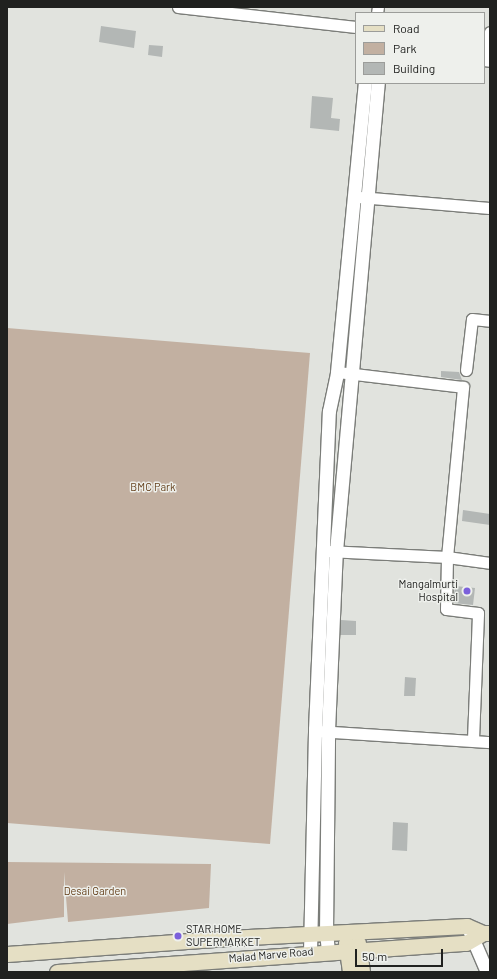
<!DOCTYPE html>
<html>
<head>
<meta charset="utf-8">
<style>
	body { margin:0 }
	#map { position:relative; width:497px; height:979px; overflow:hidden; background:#e1e3de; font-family:Barlow,sans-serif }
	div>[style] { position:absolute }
	.green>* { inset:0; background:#c2b0a1 }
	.building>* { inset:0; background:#b3b7b5 }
	.roads { filter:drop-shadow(1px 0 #7b7d79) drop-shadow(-1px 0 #7b7d79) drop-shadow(0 1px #7b7d79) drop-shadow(0 -1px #7b7d79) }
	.minor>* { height:11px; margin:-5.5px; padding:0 5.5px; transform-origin:5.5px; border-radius:5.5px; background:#fff }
	.tertiary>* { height:13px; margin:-6.5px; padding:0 6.5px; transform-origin:6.5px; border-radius:6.5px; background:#fff }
	.secondary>* { height:15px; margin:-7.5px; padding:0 7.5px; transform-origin:7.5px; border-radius:7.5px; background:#e5dfc4 }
	.dots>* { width:11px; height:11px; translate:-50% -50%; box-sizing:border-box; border:2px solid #eef0ec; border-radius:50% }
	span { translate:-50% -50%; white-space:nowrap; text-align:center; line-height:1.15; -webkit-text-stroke:3px #eef0ec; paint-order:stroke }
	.park-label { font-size:11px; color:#643f1a }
	.poi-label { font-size:11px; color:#20211f }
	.right { translate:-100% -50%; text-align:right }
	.left { translate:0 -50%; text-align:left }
	.street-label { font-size:11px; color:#20211f }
	.frame { position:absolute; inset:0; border:8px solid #20211f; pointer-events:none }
	.legend { position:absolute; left:355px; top:12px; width:130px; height:72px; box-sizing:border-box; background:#eef0ec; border:1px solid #9c9d9a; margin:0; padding:5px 7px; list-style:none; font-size:12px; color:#20211f }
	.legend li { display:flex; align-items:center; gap:8px; height:20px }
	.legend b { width:20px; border:1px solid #9c9d9a }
	.scale { position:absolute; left:355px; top:949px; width:88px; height:18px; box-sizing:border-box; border:2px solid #20211f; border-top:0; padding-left:5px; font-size:12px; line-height:14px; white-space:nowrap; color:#20211f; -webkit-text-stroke:3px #eef0ec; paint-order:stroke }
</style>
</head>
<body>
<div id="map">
	<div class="green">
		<div style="clip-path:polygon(7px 328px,310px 353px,270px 844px,7px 823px)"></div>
		<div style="clip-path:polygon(7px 862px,211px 864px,209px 908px,68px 922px,64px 872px,64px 917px,7px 924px)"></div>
	</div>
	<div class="building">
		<div style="clip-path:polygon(101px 26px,136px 31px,134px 48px,99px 42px)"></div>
		<div style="clip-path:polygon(149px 45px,163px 46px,162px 57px,148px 55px)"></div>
		<div style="clip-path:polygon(312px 96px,333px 98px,331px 118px,340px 119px,339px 131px,310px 128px)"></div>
		<div style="clip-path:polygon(441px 371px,459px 372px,462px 380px,441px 377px)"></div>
		<div style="clip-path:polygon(463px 510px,490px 514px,490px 525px,462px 521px)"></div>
		<div style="clip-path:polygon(455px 586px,475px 588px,473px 605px,453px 603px)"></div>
		<div style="clip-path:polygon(341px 620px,356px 621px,356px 635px,340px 635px)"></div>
		<div style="clip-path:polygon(405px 677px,416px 678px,415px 696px,404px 696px)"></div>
		<div style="clip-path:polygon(393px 822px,408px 823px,407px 851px,392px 850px)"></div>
	</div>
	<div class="roads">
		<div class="minor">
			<div style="left:178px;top:7px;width:179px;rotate:6.4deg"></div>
			<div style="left:377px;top:13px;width:6px;rotate:-81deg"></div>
			<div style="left:487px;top:59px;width:27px;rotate:-84deg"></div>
			<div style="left:359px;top:197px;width:131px;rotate:4.8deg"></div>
			<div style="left:466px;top:370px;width:51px;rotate:-83.3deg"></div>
			<div style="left:472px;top:319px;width:18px;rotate:6deg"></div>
			<div style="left:328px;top:551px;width:119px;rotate:2.9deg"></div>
			<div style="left:447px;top:557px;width:171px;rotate:-84.6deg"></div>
			<div style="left:463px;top:387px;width:127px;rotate:-173.2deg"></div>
			<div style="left:319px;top:731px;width:171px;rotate:3.7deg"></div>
			<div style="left:473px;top:739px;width:126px;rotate:-87.7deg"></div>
			<div style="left:478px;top:613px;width:32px;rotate:-173deg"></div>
			<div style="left:446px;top:609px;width:52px;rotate:-88.9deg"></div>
			<div style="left:447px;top:557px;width:43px;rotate:7.9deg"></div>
		</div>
		<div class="tertiary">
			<div style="left:484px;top:43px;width:6px;rotate:9deg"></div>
			<div style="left:484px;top:59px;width:6px;rotate:9deg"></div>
			<div style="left:469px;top:930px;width:46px;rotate:66.8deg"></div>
			<div style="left:328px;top:951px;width:18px;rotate:-96deg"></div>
			<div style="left:326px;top:933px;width:202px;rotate:-89.4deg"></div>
			<div style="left:328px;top:731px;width:180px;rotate:-87.5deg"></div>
			<div style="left:336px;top:551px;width:470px;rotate:-84.9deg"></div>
			<div style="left:310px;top:952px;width:223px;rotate:-88.7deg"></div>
			<div style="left:315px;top:729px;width:318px;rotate:-87.5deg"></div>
			<div style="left:329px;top:411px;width:40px;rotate:-78deg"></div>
			<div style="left:337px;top:372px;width:290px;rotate:-84.5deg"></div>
		</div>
		<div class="secondary">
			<div style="left:346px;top:943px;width:29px;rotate:82deg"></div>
			<div style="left:358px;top:943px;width:29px;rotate:82deg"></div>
			<div style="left:7px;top:954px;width:222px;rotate:-4.1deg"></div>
			<div style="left:228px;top:938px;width:239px;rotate:-2.9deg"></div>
			<div style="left:467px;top:926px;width:17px;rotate:24deg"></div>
			<div style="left:483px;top:933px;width:7px"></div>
			<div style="left:57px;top:972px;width:410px;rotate:-4.1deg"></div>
			<div style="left:466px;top:943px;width:20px;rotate:-30deg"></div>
		</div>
	</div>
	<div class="dots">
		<div style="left:467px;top:591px;background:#7b60db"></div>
		<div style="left:178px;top:936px;background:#7b60db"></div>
	</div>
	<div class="park-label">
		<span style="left:153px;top:487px">BMC Park</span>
		<span style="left:95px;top:891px">Desai Garden</span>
	</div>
	<div class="poi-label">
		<span class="right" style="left:458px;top:591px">Mangalmurti<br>Hospital</span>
		<span class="left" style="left:186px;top:936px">STAR HOME<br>SUPERMARKET</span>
	</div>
	<div class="street-label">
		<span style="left:271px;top:955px;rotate:-5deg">Malad Marve Road</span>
	</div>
	<div class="frame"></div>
	<ul class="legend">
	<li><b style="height:5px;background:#e5dfc4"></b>Road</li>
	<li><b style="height:11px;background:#c2b0a1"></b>Park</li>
	<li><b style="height:11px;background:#b3b7b5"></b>Building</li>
	</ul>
	<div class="scale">50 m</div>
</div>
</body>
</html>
